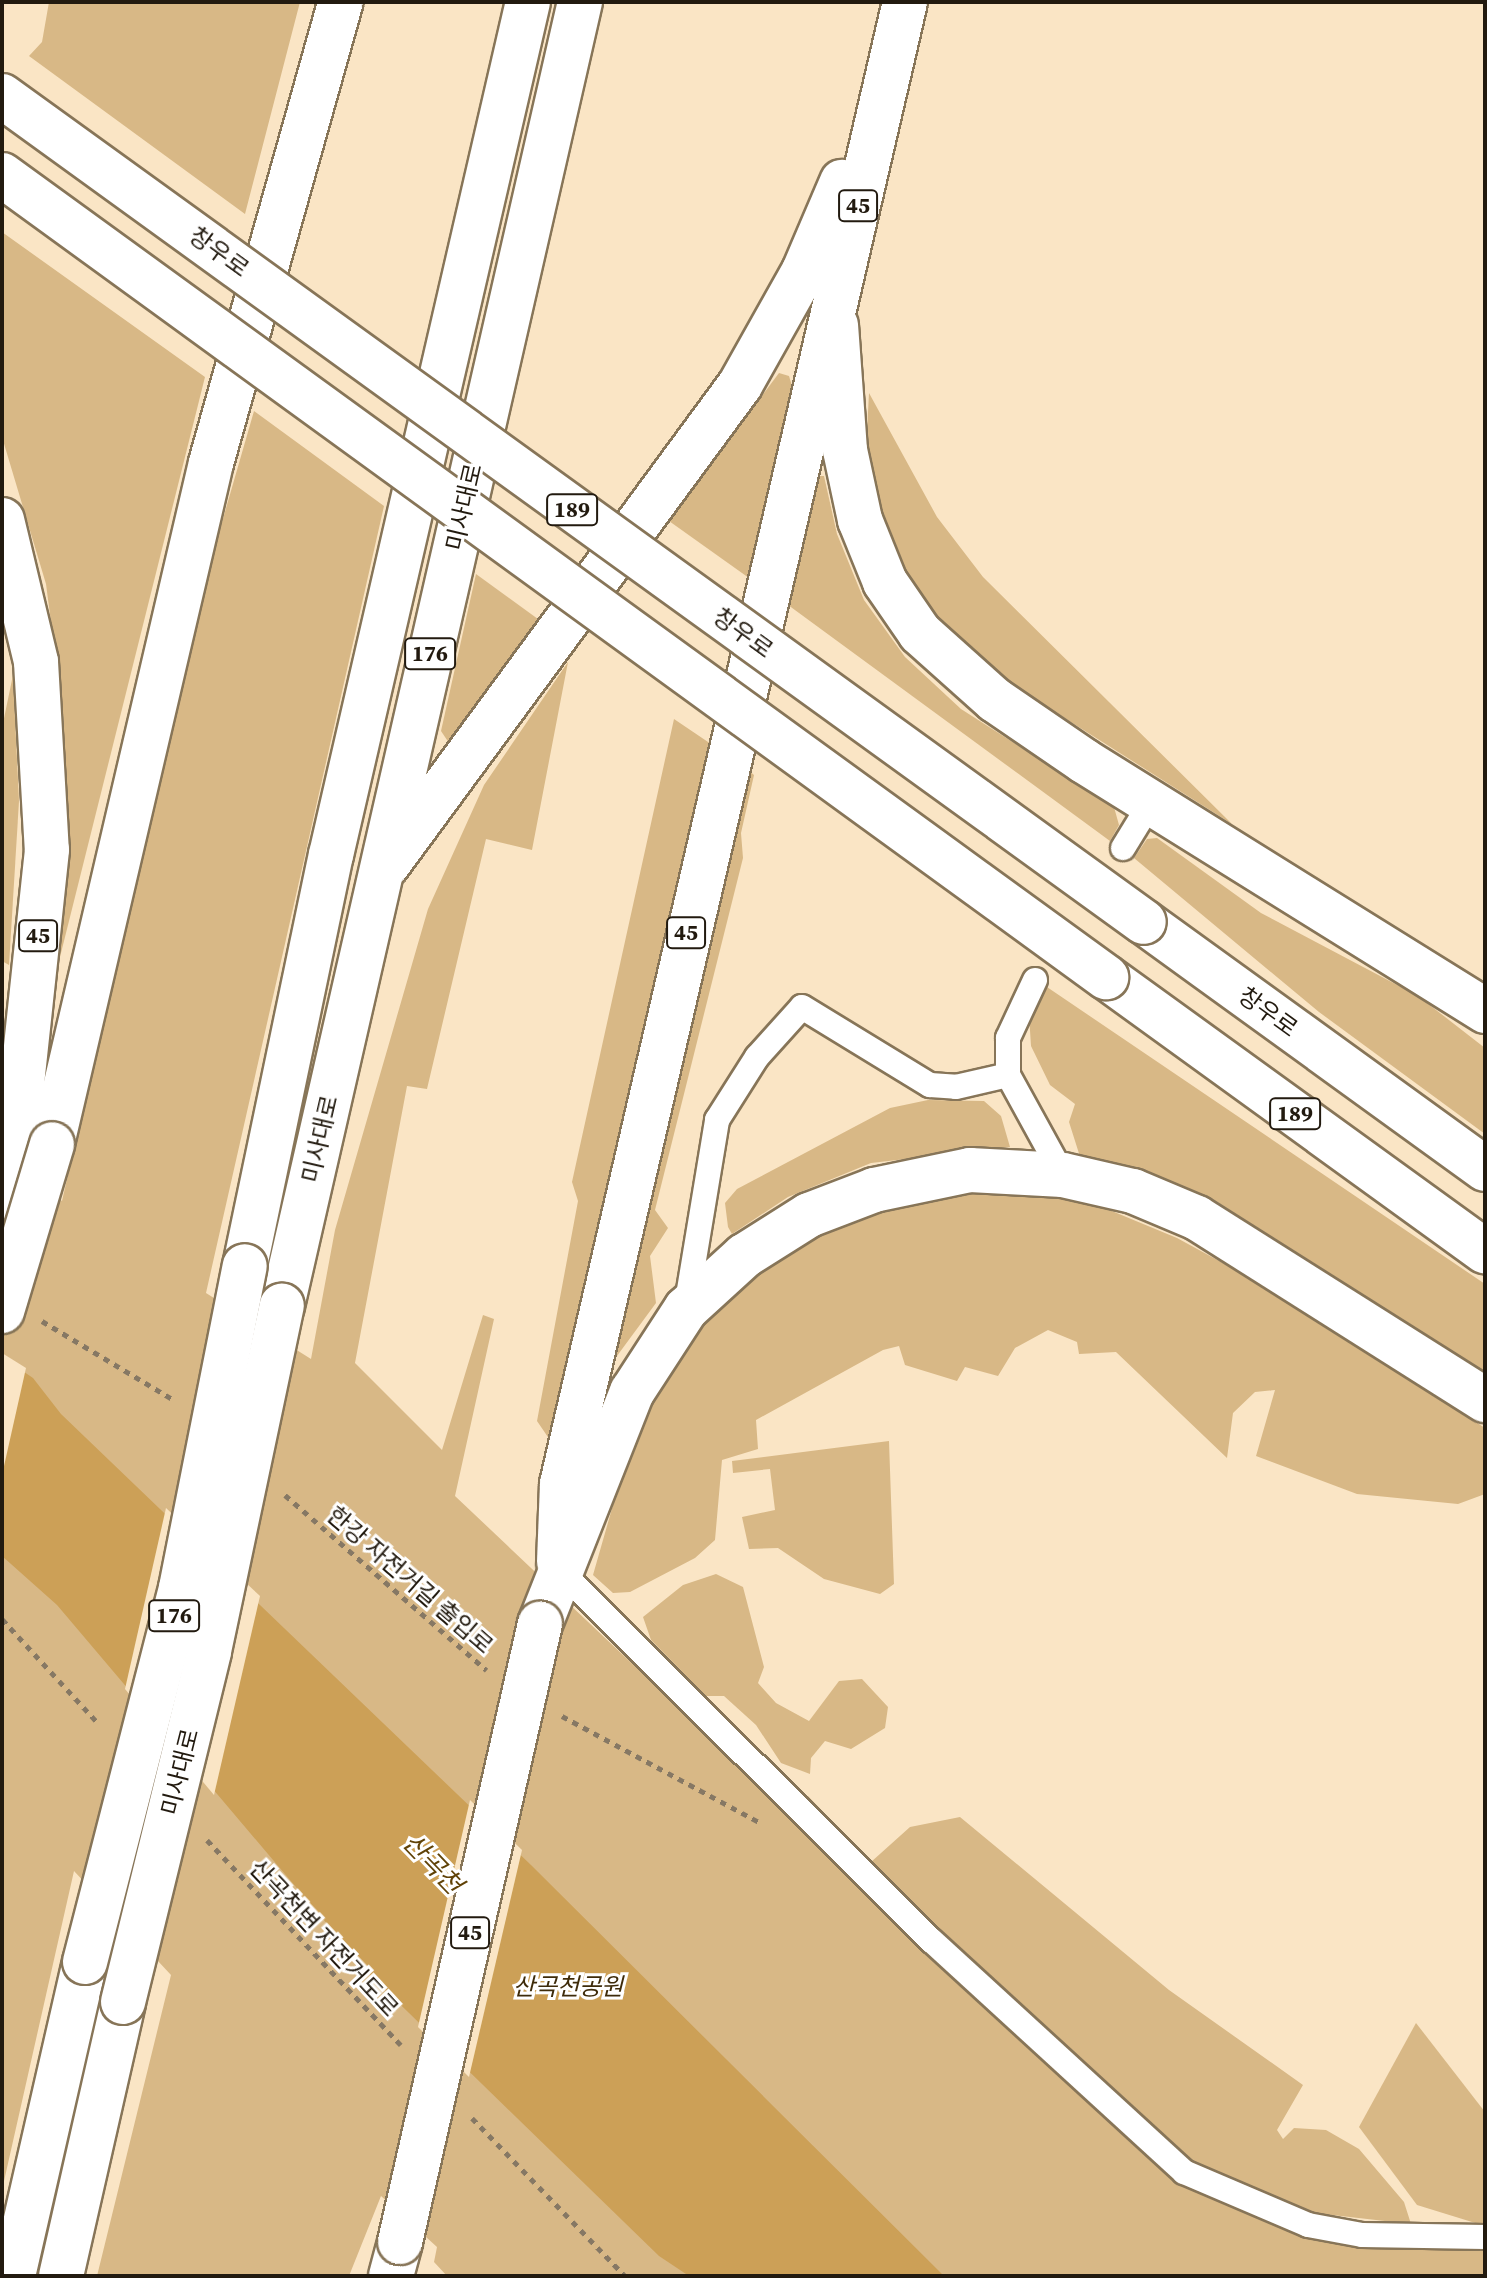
<!DOCTYPE html>
<html>
<head>
<meta charset="utf-8">
<style>
	body { margin:0 }
	#map { position:relative; width:1487px; height:2278px; overflow:hidden; background:#fae5c5; font-family:"Source Serif 4","Noto Sans KR",serif }
	div>[style] { position:absolute }
	.green>* { inset:0; background:#d8b886 }
	.water>* { inset:0; background:#cca057 }
	.pier>* { inset:0; background:#fae5c5 }
	.path>* { height:5px; margin-top:-2.5px; transform-origin:0; background:repeating-linear-gradient(90deg,#867864 0 6px,transparent 0 12px) }
	.roads { filter:drop-shadow(2px 0 #877558) drop-shadow(-2px 0 #877558) drop-shadow(0 2px #877558) drop-shadow(0 -2px #877558) }
	.lane>* { height:24px; margin:-12px; padding:0 12px; transform-origin:12px; border-radius:12px; background:#fff }
	.primary>* { height:44px; margin:-22px; padding:0 22px; transform-origin:22px; border-radius:22px; background:#fff }
	.bridges { filter:drop-shadow(2px 0 #877558) drop-shadow(-2px 0 #877558) drop-shadow(0 2px #877558) drop-shadow(0 -2px #877558) }
	.primary-bridge>* { height:44px; margin:-22px; padding:0 22px; transform-origin:22px; border-radius:22px; background:#fff }
	span { translate:-50% -50%; white-space:nowrap; text-align:center; line-height:1.15; -webkit-text-stroke:6px #fff; paint-order:stroke }
	.shield-label span { padding:2px 6px; background:#fff; border:2px solid; border-radius:6px; -webkit-text-stroke-width:0 }
	.shield-label { font-size:22px; color:#221a0f; font-weight:700 }
	.street-label { font-size:24px; color:#221a0f }
	.park-label { font-size:24px; color:#3e2b0a; font-style:italic }
	.water-label { font-size:26px; color:#604207; font-style:italic }
	.frame { position:absolute; inset:0; border:4px solid #221a0f; pointer-events:none }
</style>
</head>
<body>
<div id="map">
	<div class="green">
		<div style="clip-path:polygon(49px 2px,300px 2px,245px 214px,29px 56px,42px 42px)"></div>
		<div style="clip-path:polygon(2px 232px,205px 377px,59px 961px,64px 722px,46px 584px,2px 437px)"></div>
		<div style="clip-path:polygon(779px 373px,789px 376px,795px 396px,749px 578px,669px 521px)"></div>
		<div style="clip-path:polygon(869px 393px,937px 517px,983px 577px,1232px 824px,984px 667px,946px 633px,895px 559px,881px 525px,866px 451px)"></div>
		<div style="clip-path:polygon(254px 411px,384px 506px,206px 1293px,311px 1359px,335px 1230px,428px 909px,484px 785px,568px 662px,532px 850px,486px 839px,427px 1089px,407px 1086px,355px 1363px,442px 1450px,483px 1315px,494px 1319px,455px 1496px,787px 1810px,808px 1796px,871px 1862px,910px 1827px,960px 1817px,1169px 1990px,1303px 2085px,1277px 2130px,1283px 2139px,1294px 2128px,1326px 2130px,1359px 2149px,1404px 2202px,1411px 2224px,1306px 2212px,1354px 2224px,1485px 2229px,1485px 2276px,447px 2276px,434px 2262px,437px 2247px,381px 2196px,349px 2276px,97px 2276px,171px 1975px,74px 1871px,2px 2190px,2px 1164px,62px 1201px,201px 595px)"></div>
		<div style="clip-path:polygon(815px 476px,824px 476px,837px 534px,864px 600px,905px 657px,961px 709px,1114px 807px,1119px 825px,1110px 841px,784px 602px)"></div>
		<div style="clip-path:polygon(476px 574px,549px 627px,451px 746px,441px 731px)"></div>
		<div style="clip-path:polygon(13px 675px,19px 801px,9px 965px,2px 961px,2px 728px)"></div>
		<div style="clip-path:polygon(674px 719px,711px 744px,554px 1446px,537px 1421px,578px 1201px,572px 1182px)"></div>
		<div style="clip-path:polygon(747px 769px,754px 775px,741px 833px,743px 858px,655px 1210px,668px 1228px,650px 1256px,656px 1303px,614px 1360px)"></div>
		<div style="clip-path:polygon(1157px 838px,1261px 913px,1418px 996px,1485px 1048px,1485px 1134px,1319px 1012px,1134px 858px,1147px 839px)"></div>
		<div style="clip-path:polygon(1044px 985px,1485px 1284px,1485px 1376px,1082px 1163px,1069px 1122px,1075px 1104px,1050px 1085px,1031px 1046px,1029px 1015px)"></div>
		<div style="clip-path:polygon(928px 1100px,984px 1101px,1001px 1116px,1010px 1147px,871px 1163px,788px 1197px,732px 1234px,728px 1227px,725px 1203px,737px 1189px,890px 1108px)"></div>
		<div style="clip-path:polygon(967px 1188px,1066px 1192px,1177px 1238px,1267px 1287px,1485px 1428px,1485px 1494px,1458px 1504px,1357px 1494px,1256px 1456px,1275px 1390px,1255px 1392px,1233px 1413px,1227px 1458px,1116px 1352px,1079px 1354px,1077px 1342px,1048px 1330px,1015px 1348px,998px 1376px,965px 1367px,957px 1381px,905px 1365px,899px 1346px,883px 1350px,756px 1420px,758px 1449px,722px 1460px,715px 1540px,695px 1558px,630px 1592px,613px 1593px,593px 1575px,637px 1421px,716px 1302px,843px 1215px)"></div>
		<div style="clip-path:polygon(889px 1441px,894px 1584px,880px 1594px,824px 1579px,778px 1548px,749px 1549px,742px 1517px,775px 1510px,770px 1469px,733px 1473px,732px 1461px)"></div>
		<div style="clip-path:polygon(716px 1574px,743px 1587px,764px 1667px,758px 1683px,776px 1703px,809px 1721px,839px 1681px,862px 1679px,888px 1707px,885px 1728px,851px 1749px,825px 1741px,811px 1758px,810px 1774px,781px 1763px,756px 1725px,724px 1696px,706px 1696px,651px 1640px,643px 1617px,683px 1585px)"></div>
		<div style="clip-path:polygon(1416px 2023px,1485px 2112px,1485px 2226px,1417px 2205px,1359px 2127px)"></div>
	</div>
	<div class="water">
		<div style="clip-path:polygon(2px 1357px,33px 1378px,61px 1414px,531px 1865px,944px 2276px,689px 2276px,659px 2256px,373px 1978px,57px 1605px,2px 1556px)"></div>
	</div>
	<div class="pier">
		<div style="clip-path:polygon(2px 1353px,26px 1368px,2px 1475px)"></div>
		<div style="clip-path:polygon(166px 1508px,260px 1596px,214px 1795px,125px 1689px)"></div>
		<div style="clip-path:polygon(470px 1800px,522px 1850px,469px 2077px,418px 2027px)"></div>
	</div>
	<div class="path">
		<div style="left:42px;top:1321px;width:154px;rotate:30.9deg"></div>
		<div style="left:285px;top:1495px;width:267px;rotate:41deg"></div>
		<div style="left:2px;top:1619px;width:143px;rotate:47.3deg"></div>
		<div style="left:562px;top:1716px;width:226px;rotate:28.3deg"></div>
		<div style="left:207px;top:1840px;width:282px;rotate:46.6deg"></div>
		<div style="left:472px;top:2118px;width:220px;rotate:45.9deg"></div>
	</div>
	<div class="roads">
		<div class="lane">
			<div style="left:1123px;top:848px;width:52px;rotate:-58.5deg"></div>
			<div style="left:1035px;top:980px;width:64px;rotate:115deg"></div>
			<div style="left:1008px;top:1038px;width:37px;rotate:90deg"></div>
			<div style="left:1008px;top:1075px;width:114px;rotate:61.2deg"></div>
			<div style="left:686px;top:1308px;width:191px;rotate:-80.6deg"></div>
			<div style="left:717px;top:1120px;width:75px;rotate:-57.6deg"></div>
			<div style="left:757px;top:1057px;width:67px;rotate:-48deg"></div>
			<div style="left:802px;top:1007px;width:150px;rotate:31.4deg"></div>
			<div style="left:930px;top:1085px;width:26px;rotate:4deg"></div>
			<div style="left:956px;top:1087px;width:53px;rotate:-13deg"></div>
			<div style="left:557px;top:1568px;width:529px;rotate:44.85deg"></div>
			<div style="left:932px;top:1941px;width:342px;rotate:42.5deg"></div>
			<div style="left:1184px;top:2172px;width:135px;rotate:23.1deg"></div>
			<div style="left:1308px;top:2225px;width:55px;rotate:10.5deg"></div>
			<div style="left:1362px;top:2235px;width:123px;rotate:0.9deg"></div>
		</div>
		<div class="primary">
			<div style="left:836px;top:325px;width:125px;rotate:85.9deg"></div>
			<div style="left:845px;top:450px;width:72px;rotate:77.9deg"></div>
			<div style="left:860px;top:520px;width:67px;rotate:68deg"></div>
			<div style="left:885px;top:582px;width:62px;rotate:55.5deg"></div>
			<div style="left:920px;top:633px;width:101px;rotate:41.8deg"></div>
			<div style="left:995px;top:700px;width:108px;rotate:34.4deg"></div>
			<div style="left:1084px;top:761px;width:473px;rotate:31.9deg"></div>
			<div style="left:2px;top:520px;width:146px;rotate:76.5deg"></div>
			<div style="left:36px;top:662px;width:188px;rotate:86.7deg"></div>
			<div style="left:47px;top:850px;width:420px;rotate:96.1deg"></div>
			<div style="left:387px;top:865px;width:596px;rotate:-53.67deg"></div>
			<div style="left:740px;top:385px;width:131px;rotate:-60.7deg"></div>
			<div style="left:804px;top:271px;width:97px;rotate:-66.9deg"></div>
			<div style="left:1144px;top:922px;width:421px;rotate:35.9deg"></div>
			<div style="left:1106px;top:977px;width:468px;rotate:35.9deg"></div>
			<div style="left:52px;top:1144px;width:699px;rotate:-76.86deg"></div>
			<div style="left:211px;top:463px;width:479px;rotate:-74.3deg"></div>
			<div style="left:245px;top:1266px;width:420px;rotate:-78.2deg"></div>
			<div style="left:331px;top:855px;width:875px;rotate:-77deg"></div>
			<div style="left:282px;top:1306px;width:1338px;rotate:-77.13deg"></div>
			<div style="left:559px;top:1562px;width:78px;rotate:-87.8deg"></div>
			<div style="left:562px;top:1484px;width:1521px;rotate:-76.97deg"></div>
			<div style="left:540px;top:1624px;width:250px;rotate:-68.4deg"></div>
			<div style="left:632px;top:1392px;width:99px;rotate:-57deg"></div>
			<div style="left:686px;top:1309px;width:79px;rotate:-42.4deg"></div>
			<div style="left:744px;top:1256px;width:77px;rotate:-32.2deg"></div>
			<div style="left:809px;top:1215px;width:70px;rotate:-21deg"></div>
			<div style="left:874px;top:1190px;width:98px;rotate:-11.8deg"></div>
			<div style="left:970px;top:1170px;width:93px;rotate:3.1deg"></div>
			<div style="left:1063px;top:1175px;width:72px;rotate:12.9deg"></div>
			<div style="left:1133px;top:1191px;width:69px;rotate:22.9deg"></div>
			<div style="left:1197px;top:1218px;width:341px;rotate:32.3deg"></div>
			<div style="left:13px;top:2276px;width:322px;rotate:-77.1deg"></div>
			<div style="left:61px;top:2276px;width:281px;rotate:-77.2deg"></div>
			<div style="left:391px;top:2276px;width:35px;rotate:-75deg"></div>
		</div>
	</div>
	<div class="bridges">
		<div class="primary-bridge">
			<div style="left:2px;top:96px;width:1409px;rotate:35.88deg"></div>
			<div style="left:2px;top:175px;width:1365px;rotate:36deg"></div>
			<div style="left:2px;top:1311px;width:174px;rotate:-73.3deg"></div>
			<div style="left:85px;top:1962px;width:386px;rotate:-75.6deg"></div>
			<div style="left:181px;top:1588px;width:328px;rotate:-78.8deg"></div>
			<div style="left:123px;top:2002px;width:361px;rotate:-76.2deg"></div>
			<div style="left:209px;top:1651px;width:353px;rotate:-78.1deg"></div>
			<div style="left:400px;top:2242px;width:634px;rotate:-77.24deg"></div>
		</div>
	</div>
	<div class="shield-label">
		<span style="left:858px;top:206px">45</span>
		<span style="left:572px;top:510px">189</span>
		<span style="left:430px;top:654px">176</span>
		<span style="left:686px;top:933px">45</span>
		<span style="left:38px;top:936px">45</span>
		<span style="left:1295px;top:1114px">189</span>
		<span style="left:174px;top:1616px">176</span>
		<span style="left:470px;top:1933px">45</span>
	</div>
	<div class="street-label">
		<span style="left:219px;top:252px;rotate:36deg">창우로</span>
		<span style="left:464px;top:507px;rotate:-77deg">미사대로</span>
		<span style="left:743px;top:633px;rotate:36deg">창우로</span>
		<span style="left:1268px;top:1012px;rotate:36deg">창우로</span>
		<span style="left:320px;top:1139px;rotate:-77deg">미사대로</span>
		<span style="left:410px;top:1580px;rotate:41deg">한강 자전거길 출입로</span>
		<span style="left:180px;top:1772px;rotate:-76deg">미사대로</span>
		<span style="left:324px;top:1938px;rotate:47deg">산곡천변 자전거도로</span>
	</div>
	<div class="park-label">
		<span style="left:568px;top:1987px">산곡천공원</span>
	</div>
	<div class="water-label">
		<span style="left:432px;top:1864px;rotate:46deg">산곡천</span>
	</div>
	<div class="frame"></div>
</div>
</body>
</html>
